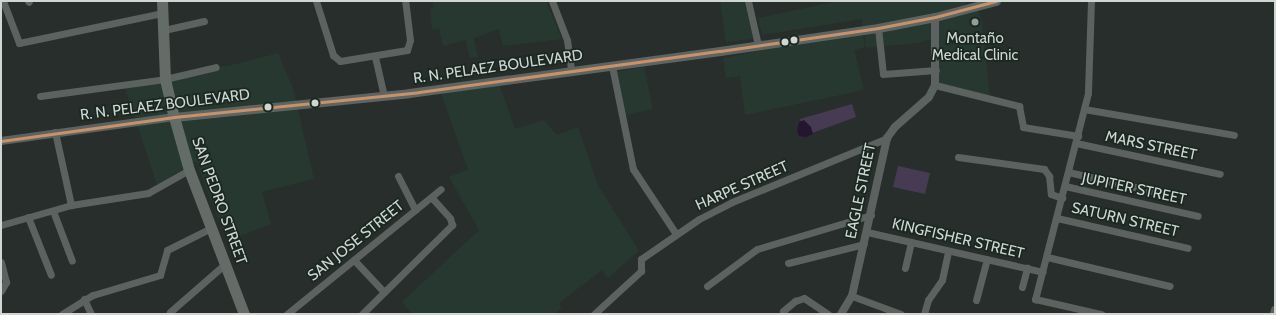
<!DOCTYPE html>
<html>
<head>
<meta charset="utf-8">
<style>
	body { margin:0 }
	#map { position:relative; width:1276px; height:315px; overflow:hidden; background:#282e2b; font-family:Cabin,sans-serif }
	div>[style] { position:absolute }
	.built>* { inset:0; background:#263830 }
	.green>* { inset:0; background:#473b53 }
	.water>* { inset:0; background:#241630 }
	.minor>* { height:7px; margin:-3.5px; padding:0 3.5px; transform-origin:3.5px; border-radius:3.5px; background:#5c625f }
	.tertiary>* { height:8px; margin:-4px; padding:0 4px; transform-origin:4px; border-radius:4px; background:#5c625f }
	.secondary>* { height:9px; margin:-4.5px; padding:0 4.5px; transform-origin:4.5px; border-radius:4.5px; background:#5d6461 }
	.primary>* { height:11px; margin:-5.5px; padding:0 5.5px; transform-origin:5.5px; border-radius:5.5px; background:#646c67 }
	.bus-1>* { height:3px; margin:-1.5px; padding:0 1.5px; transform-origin:1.5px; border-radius:1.5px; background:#c7916a }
	.dots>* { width:11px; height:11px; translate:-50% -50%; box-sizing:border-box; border:2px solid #1b2822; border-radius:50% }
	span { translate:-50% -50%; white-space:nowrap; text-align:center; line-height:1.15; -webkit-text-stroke:3.5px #1b2822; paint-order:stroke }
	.poi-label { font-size:15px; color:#d0d7d3 }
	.street-label { font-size:15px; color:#d0d7d3 }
	.frame { position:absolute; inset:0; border:2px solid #d0d7d3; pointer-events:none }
</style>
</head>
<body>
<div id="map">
	<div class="built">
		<div style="clip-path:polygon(433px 1px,546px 1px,562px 39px,503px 46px,499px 29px,474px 38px,478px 57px,470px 58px,466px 40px,443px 46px,439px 29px,432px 30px,430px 9px,433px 8px)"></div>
		<div style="clip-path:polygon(720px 1px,744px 1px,754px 39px,726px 42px)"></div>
		<div style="clip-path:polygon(838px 1px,965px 1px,967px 13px,978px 10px,982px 22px,990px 97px,936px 84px,931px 39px,918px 43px,866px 48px,862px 19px,762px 35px,758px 18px)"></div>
		<div style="clip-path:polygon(862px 30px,865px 47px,854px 50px,864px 90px,745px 115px,740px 76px,726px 78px,723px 58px)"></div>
		<div style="clip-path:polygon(278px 53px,293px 88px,314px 179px,262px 192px,271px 224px,227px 241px,196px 161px,157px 185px,124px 85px,236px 64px)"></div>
		<div style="clip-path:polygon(644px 67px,653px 109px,625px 115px,616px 72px)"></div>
		<div style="clip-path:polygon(499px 84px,515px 129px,544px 120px,557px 135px,578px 127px,598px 185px,639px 251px,608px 278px,602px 270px,559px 303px,562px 307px,555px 314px,412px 314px,402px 302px,479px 230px,449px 177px,468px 169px,441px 93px)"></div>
	</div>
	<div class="green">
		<div style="clip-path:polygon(852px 104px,856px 117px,804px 136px,800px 119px)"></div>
		<div style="clip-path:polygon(898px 166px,930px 173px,925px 194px,893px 187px)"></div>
	</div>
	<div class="water">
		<div style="clip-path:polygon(804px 120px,811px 127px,813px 134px,806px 137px,799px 136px,797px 131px,799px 122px)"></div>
	</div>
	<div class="minor">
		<div style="left:3px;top:1px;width:45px;rotate:69.1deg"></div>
		<div style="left:19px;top:43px;width:147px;rotate:-11.8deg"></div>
		<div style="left:28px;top:1px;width:1px;rotate:45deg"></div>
		<div style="left:316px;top:1px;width:57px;rotate:72.5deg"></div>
		<div style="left:333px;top:55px;width:9px;rotate:41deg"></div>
		<div style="left:340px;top:61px;width:68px;rotate:-9.3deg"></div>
		<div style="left:407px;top:50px;width:10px;rotate:-73deg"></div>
		<div style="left:410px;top:40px;width:39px;rotate:-97deg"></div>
		<div style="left:552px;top:1px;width:42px;rotate:69deg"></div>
		<div style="left:567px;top:40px;width:30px;rotate:82deg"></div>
		<div style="left:748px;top:1px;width:45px;rotate:77.2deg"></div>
		<div style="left:1091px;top:1px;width:92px;rotate:91.9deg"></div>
		<div style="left:1088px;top:93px;width:213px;rotate:104.4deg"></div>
		<div style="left:1035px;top:299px;width:68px;rotate:12.8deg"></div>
		<div style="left:878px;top:28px;width:46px;rotate:83.8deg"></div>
		<div style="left:883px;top:74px;width:53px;rotate:-4.3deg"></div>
		<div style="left:164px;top:30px;width:41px;rotate:-12.7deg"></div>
		<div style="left:375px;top:57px;width:39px;rotate:77deg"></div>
		<div style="left:612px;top:66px;width:105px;rotate:78.5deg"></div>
		<div style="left:633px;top:169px;width:78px;rotate:56.5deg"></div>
		<div style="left:935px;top:85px;width:87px;rotate:14deg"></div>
		<div style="left:1019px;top:106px;width:21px;rotate:79deg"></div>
		<div style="left:1023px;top:127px;width:56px;rotate:9.3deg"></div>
		<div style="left:40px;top:96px;width:126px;rotate:-7.7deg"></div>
		<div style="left:165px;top:79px;width:52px;rotate:-13.2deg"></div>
		<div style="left:1084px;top:109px;width:152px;rotate:9.8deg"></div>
		<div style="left:55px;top:132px;width:75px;rotate:77.6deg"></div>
		<div style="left:1076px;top:143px;width:147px;rotate:12.1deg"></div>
		<div style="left:958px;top:157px;width:87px;rotate:7.9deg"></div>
		<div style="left:1044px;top:169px;width:9px;rotate:54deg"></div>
		<div style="left:1049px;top:176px;width:18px;rotate:84deg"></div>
		<div style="left:1051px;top:194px;width:12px;rotate:20deg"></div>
		<div style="left:1068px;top:172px;width:91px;rotate:12.7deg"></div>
		<div style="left:398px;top:176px;width:38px;rotate:63deg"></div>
		<div style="left:1065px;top:186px;width:136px;rotate:12.7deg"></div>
		<div style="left:53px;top:211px;width:53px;rotate:69.2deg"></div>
		<div style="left:28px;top:217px;width:62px;rotate:68.4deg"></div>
		<div style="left:1057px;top:218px;width:134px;rotate:12.9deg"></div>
		<div style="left:1px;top:225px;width:73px;rotate:-15.9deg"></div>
		<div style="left:71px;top:205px;width:78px;rotate:-8.9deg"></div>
		<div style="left:148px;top:193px;width:47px;rotate:-29.3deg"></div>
		<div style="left:867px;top:232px;width:180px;rotate:12.8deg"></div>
		<div style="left:1047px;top:257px;width:126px;rotate:13.3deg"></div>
		<div style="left:354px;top:260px;width:44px;rotate:46.8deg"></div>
		<div style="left:1px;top:262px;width:21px;rotate:76deg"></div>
		<div style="left:6px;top:282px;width:10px;rotate:119deg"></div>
		<div style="left:788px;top:263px;width:78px;rotate:-14deg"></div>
		<div style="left:905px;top:268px;width:27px;rotate:-77deg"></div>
		<div style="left:707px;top:286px;width:62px;rotate:-36.5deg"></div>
		<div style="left:757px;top:249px;width:119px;rotate:-16.6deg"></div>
		<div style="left:1022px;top:287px;width:20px;rotate:-75deg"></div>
		<div style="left:852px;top:296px;width:52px;rotate:20.2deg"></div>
		<div style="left:84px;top:299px;width:17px;rotate:65deg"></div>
		<div style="left:976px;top:300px;width:42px;rotate:-75deg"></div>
		<div style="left:783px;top:311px;width:16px;rotate:-40deg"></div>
		<div style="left:795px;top:301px;width:9px;rotate:-18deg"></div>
		<div style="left:804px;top:298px;width:29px;rotate:34deg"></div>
		<div style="left:170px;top:312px;width:73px;rotate:-41.1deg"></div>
		<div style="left:62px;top:314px;width:36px;rotate:-32deg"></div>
		<div style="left:93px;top:295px;width:70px;rotate:-16.6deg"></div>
		<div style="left:160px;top:275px;width:26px;rotate:-74deg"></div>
		<div style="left:167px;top:250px;width:49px;rotate:-26.6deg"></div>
		<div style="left:287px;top:314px;width:198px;rotate:-39.1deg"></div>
		<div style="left:362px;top:314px;width:127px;rotate:-44.7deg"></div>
		<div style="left:452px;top:225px;width:7px;rotate:-106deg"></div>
		<div style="left:450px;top:218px;width:28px;rotate:-132deg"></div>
		<div style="left:594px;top:314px;width:64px;rotate:-42.5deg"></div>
		<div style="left:641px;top:271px;width:12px;rotate:-90deg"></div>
		<div style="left:641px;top:259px;width:70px;rotate:-34.6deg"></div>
		<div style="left:699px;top:219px;width:37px;rotate:-27deg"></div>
		<div style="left:732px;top:202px;width:168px;rotate:-22.4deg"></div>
		<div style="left:924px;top:314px;width:15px;rotate:-74deg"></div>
		<div style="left:928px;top:300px;width:24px;rotate:-55deg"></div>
		<div style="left:942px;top:280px;width:30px;rotate:-78deg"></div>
	</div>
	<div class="tertiary">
		<div style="left:1px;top:141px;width:175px;rotate:-7.9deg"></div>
		<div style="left:841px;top:314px;width:21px;rotate:-59deg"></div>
		<div style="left:852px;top:296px;width:162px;rotate:-77.5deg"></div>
		<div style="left:887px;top:138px;width:14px;rotate:-54deg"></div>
		<div style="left:895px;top:127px;width:45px;rotate:-41.4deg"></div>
		<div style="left:929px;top:97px;width:13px;rotate:-63deg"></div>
		<div style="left:935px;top:85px;width:68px;rotate:-90deg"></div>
		<div style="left:1274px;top:314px;width:4px;rotate:-76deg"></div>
	</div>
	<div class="secondary">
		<div style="left:174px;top:117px;width:236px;rotate:-5.8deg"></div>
		<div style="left:409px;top:93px;width:314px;rotate:-7.7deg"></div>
		<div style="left:720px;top:51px;width:160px;rotate:-8.3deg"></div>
		<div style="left:878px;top:28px;width:58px;rotate:-10.9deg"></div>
		<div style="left:935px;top:17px;width:63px;rotate:-14.7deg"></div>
	</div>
	<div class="primary">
		<div style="left:162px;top:1px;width:78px;rotate:87.8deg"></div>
		<div style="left:165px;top:79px;width:39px;rotate:77deg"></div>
		<div style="left:174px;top:117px;width:55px;rotate:74.2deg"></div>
		<div style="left:189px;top:170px;width:154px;rotate:69.1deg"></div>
	</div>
	<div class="bus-1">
		<div style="left:1px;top:141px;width:175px;rotate:-7.9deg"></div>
		<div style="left:174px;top:117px;width:246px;rotate:-5.8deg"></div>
		<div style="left:419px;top:92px;width:304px;rotate:-7.8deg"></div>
		<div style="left:720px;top:51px;width:160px;rotate:-8.3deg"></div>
		<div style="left:878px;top:28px;width:58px;rotate:-10.9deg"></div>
		<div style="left:935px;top:17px;width:63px;rotate:-14.7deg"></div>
	</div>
	<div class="dots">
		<div style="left:975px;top:22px;background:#959c98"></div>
		<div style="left:794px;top:40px;background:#d0d7d3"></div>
		<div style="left:785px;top:42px;background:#d0d7d3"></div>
		<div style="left:315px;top:103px;background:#d0d7d3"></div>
		<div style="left:268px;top:107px;background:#d0d7d3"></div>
	</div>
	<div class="poi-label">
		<span style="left:975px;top:47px">Montaño<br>Medical Clinic</span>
	</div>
	<div class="street-label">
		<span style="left:498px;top:67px;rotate:-8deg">R. N. PELAEZ BOULEVARD</span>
		<span style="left:165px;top:105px;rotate:-7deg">R. N. PELAEZ BOULEVARD</span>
		<span style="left:1151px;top:146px;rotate:12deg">MARS STREET</span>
		<span style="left:742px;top:186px;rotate:-24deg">HARPE STREET</span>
		<span style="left:1134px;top:189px;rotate:12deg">JUPITER STREET</span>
		<span style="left:861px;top:191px;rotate:-78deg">EAGLE STREET</span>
		<span style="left:219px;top:201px;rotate:70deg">SAN PEDRO STREET</span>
		<span style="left:1125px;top:220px;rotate:13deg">SATURN STREET</span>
		<span style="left:958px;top:239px;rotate:13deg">KINGFISHER STREET</span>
		<span style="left:356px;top:241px;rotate:-39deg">SAN JOSE STREET</span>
	</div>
	<div class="frame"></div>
</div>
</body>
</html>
